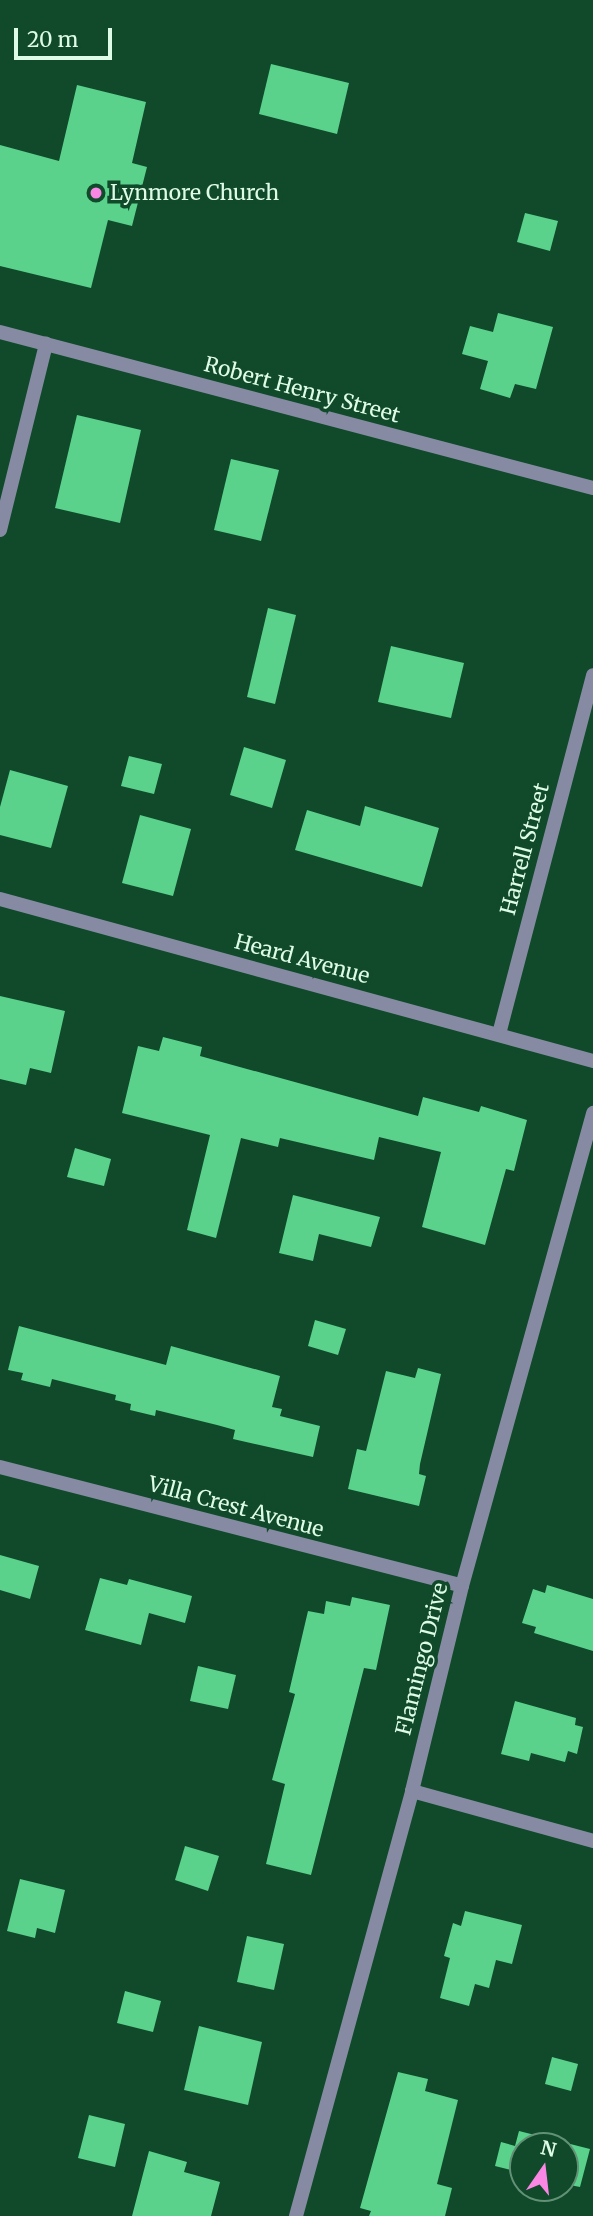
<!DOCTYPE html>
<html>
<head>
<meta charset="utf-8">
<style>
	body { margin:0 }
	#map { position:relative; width:593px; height:2216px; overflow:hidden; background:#104a2a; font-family:Merriweather,serif }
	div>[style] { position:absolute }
	.building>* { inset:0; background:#5ad28b }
	.street>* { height:14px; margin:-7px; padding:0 7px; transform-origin:7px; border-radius:7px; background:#868ba3 }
	.dots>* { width:19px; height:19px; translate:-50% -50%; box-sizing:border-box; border:4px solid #104a2a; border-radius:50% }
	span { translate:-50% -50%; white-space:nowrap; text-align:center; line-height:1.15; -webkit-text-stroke:7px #104a2a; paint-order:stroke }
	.poi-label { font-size:21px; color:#defbe7 }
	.left { translate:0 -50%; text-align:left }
	.street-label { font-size:21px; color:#defbe7 }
	.north { position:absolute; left:509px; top:2132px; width:70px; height:70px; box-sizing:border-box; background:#104a2a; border:2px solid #629176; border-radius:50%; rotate:14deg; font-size:19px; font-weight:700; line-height:28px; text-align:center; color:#defbe7 }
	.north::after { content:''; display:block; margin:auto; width:24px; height:32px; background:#fb87e5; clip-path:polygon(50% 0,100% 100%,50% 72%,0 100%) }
	.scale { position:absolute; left:14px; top:28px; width:98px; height:32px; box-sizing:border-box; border:4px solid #defbe7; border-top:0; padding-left:9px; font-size:21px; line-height:24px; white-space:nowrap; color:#defbe7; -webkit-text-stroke:5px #104a2a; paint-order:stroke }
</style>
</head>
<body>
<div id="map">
	<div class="building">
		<div style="clip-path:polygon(271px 64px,349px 83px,337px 134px,259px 114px)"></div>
		<div style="clip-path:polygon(77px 85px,146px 102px,132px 163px,147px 167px,132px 226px,108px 220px,91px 288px,0 266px,0 145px,59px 161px)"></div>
		<div style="clip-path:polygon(525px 213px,558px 221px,550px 251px,517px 242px)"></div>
		<div style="clip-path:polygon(498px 313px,553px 327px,536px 389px,515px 384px,510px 398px,480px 389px,488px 361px,462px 354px,470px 326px,493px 332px)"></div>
		<div style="clip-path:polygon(77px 415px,141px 430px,120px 523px,55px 508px)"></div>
		<div style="clip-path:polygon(231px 459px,279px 470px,261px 541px,214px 530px)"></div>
		<div style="clip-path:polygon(268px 608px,296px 615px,275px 704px,247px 697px)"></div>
		<div style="clip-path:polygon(391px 646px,464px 663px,451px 718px,378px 702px)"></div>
		<div style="clip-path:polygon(244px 747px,286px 760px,272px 808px,230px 795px)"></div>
		<div style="clip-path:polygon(129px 756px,162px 764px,154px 794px,121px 786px)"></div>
		<div style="clip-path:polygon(10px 770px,68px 786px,51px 848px,0 835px,0 807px)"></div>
		<div style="clip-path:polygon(365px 806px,439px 828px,422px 887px,295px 850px,307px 810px,360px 826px)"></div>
		<div style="clip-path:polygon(140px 815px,191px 829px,173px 896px,122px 883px)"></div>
		<div style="clip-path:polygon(0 996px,65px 1011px,51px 1073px,30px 1068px,26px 1085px,0 1079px)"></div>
		<div style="clip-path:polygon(163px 1037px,202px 1047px,200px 1056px,418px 1116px,423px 1097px,479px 1112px,481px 1106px,527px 1120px,514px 1171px,506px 1169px,485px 1245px,422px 1227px,441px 1152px,379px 1137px,374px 1160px,280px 1138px,278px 1147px,241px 1138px,216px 1238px,187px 1230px,210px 1135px,122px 1113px,138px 1046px,159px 1051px)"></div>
		<div style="clip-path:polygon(75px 1148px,111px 1159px,104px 1186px,67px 1177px)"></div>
		<div style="clip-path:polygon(293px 1195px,380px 1217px,371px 1247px,319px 1234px,313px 1261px,279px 1253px)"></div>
		<div style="clip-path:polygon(315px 1320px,346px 1329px,338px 1355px,308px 1346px)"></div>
		<div style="clip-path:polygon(19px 1326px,166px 1365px,171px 1346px,280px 1376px,272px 1407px,282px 1409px,280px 1416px,320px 1426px,313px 1457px,233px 1439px,235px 1430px,217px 1425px,156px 1410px,155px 1416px,130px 1410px,131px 1404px,115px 1400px,116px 1395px,52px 1379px,50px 1387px,21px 1380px,23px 1373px,8px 1370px)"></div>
		<div style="clip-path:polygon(418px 1368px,441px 1374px,420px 1464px,419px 1474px,426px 1476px,419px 1506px,348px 1489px,357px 1449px,366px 1451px,386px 1371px,415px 1378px)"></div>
		<div style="clip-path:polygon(0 1555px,39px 1566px,30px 1599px,0 1590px)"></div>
		<div style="clip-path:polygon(100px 1578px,127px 1585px,129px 1579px,192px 1596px,185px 1623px,149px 1613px,141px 1645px,85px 1630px)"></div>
		<div style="clip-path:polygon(547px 1585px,593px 1599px,593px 1651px,534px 1633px,536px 1627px,522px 1623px,533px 1589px,545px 1593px)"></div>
		<div style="clip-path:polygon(352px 1597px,390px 1605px,376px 1670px,364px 1668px,311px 1875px,266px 1864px,285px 1784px,272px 1780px,295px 1694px,289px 1692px,308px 1611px,324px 1614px,326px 1601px,350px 1606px)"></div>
		<div style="clip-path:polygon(198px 1666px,236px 1675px,228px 1709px,190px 1701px)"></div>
		<div style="clip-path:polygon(515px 1701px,576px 1718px,575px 1725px,583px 1727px,577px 1754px,568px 1751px,565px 1762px,531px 1753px,529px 1761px,501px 1754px)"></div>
		<div style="clip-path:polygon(185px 1846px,219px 1856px,208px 1891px,175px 1880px)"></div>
		<div style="clip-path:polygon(20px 1879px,65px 1890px,55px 1933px,37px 1928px,35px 1938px,7px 1931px)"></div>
		<div style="clip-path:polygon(465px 1911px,522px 1925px,512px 1964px,496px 1960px,489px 1988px,475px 1984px,469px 2006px,440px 1998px,450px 1958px,444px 1956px,453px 1923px,461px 1926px)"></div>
		<div style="clip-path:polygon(247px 1936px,284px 1944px,274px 1990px,237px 1982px)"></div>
		<div style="clip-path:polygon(125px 1991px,161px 2001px,153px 2032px,117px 2023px)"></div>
		<div style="clip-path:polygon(199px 2026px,262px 2042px,248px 2105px,184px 2090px)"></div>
		<div style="clip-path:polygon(552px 2057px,578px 2064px,571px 2091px,545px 2084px)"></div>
		<div style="clip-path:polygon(398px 2072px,428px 2079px,425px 2091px,458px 2100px,437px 2184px,452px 2188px,445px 2216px,369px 2216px,371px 2211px,360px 2208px)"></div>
		<div style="clip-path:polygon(89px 2115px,125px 2124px,115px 2167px,78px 2158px)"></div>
		<div style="clip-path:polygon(519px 2131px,590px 2149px,580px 2187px,565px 2184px,565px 2146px,523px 2146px,523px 2173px,495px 2166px,501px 2142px,515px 2146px)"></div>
		<div style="clip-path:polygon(149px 2151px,187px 2162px,184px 2172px,220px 2182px,211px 2216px,132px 2216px)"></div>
	</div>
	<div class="street">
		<div style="left:0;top:332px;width:613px;rotate:14.74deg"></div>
		<div style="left:0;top:530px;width:192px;rotate:-76.1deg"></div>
		<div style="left:0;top:899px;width:615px;rotate:15.28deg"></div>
		<div style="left:499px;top:1034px;width:371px;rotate:-75.3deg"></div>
		<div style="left:0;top:1467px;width:477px;rotate:14.4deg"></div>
		<div style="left:412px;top:1791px;width:188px;rotate:15.4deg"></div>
		<div style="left:296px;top:2216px;width:441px;rotate:-74.7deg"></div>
		<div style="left:412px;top:1791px;width:211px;rotate:-76.3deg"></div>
		<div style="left:462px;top:1586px;width:491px;rotate:-74.5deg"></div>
	</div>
	<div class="dots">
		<div style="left:96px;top:193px;background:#fb87e5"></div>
	</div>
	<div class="poi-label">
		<span class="left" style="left:110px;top:193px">Lynmore Church</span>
	</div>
	<div class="street-label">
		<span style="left:302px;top:390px;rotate:15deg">Robert Henry Street</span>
		<span style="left:525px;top:849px;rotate:-75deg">Harrell Street</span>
		<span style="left:302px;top:959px;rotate:15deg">Heard Avenue</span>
		<span style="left:236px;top:1507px;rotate:15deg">Villa Crest Avenue</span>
		<span style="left:422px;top:1659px;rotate:-76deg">Flamingo Drive</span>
	</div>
	<div class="north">N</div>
	<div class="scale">20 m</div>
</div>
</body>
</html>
